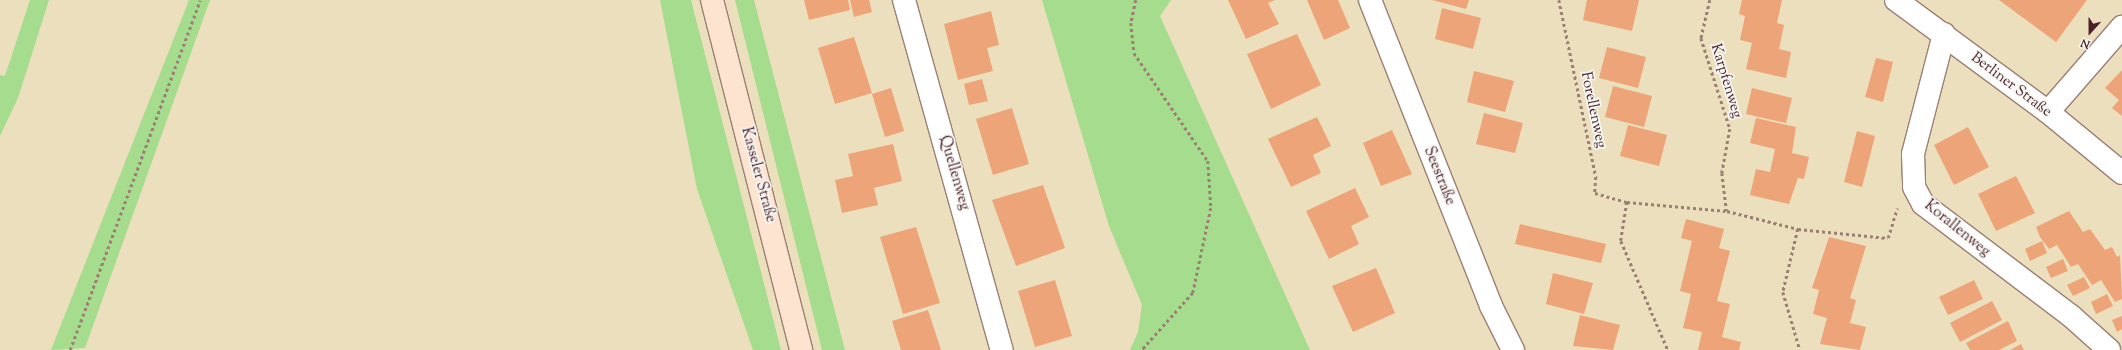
<!DOCTYPE html>
<html>
<head>
<meta charset="utf-8">
<style>
	body { margin:0 }
	#map { position:relative; width:2122px; height:350px; overflow:hidden; background:#ecdfbe; font-family:"Sorts Mill Goudy",serif }
	div>[style] { position:absolute }
	.green>* { inset:0; background:#a5dc8d }
	.building>* { inset:0; background:#eea479 }
	.path>* { height:2.5px; margin-top:-1.25px; transform-origin:0; background:repeating-linear-gradient(90deg,#9b7f74 0 3px,transparent 0 6px) }
	.roads { filter:drop-shadow(1px 0 #9b7f74) drop-shadow(-1px 0 #9b7f74) drop-shadow(0 1px #9b7f74) drop-shadow(0 -1px #9b7f74) }
	.minor>* { height:22px; margin:-11px; padding:0 11px; transform-origin:11px; border-radius:11px; background:#fff }
	.secondary>* { height:22px; margin:-11px; padding:0 11px; transform-origin:11px; border-radius:11px; background:#fde4d1 }
	span { translate:-50% -50%; white-space:nowrap; text-align:center; line-height:1.15; -webkit-text-stroke:3.5px #f6f6f2; paint-order:stroke }
	.street-label { font-size:15px; color:#4a1f2b }
	.north { position:absolute; left:2070px; top:12px; width:40px; height:40px; -webkit-text-stroke:3px #f6f6f2; paint-order:stroke; rotate:201deg; font-size:11px; font-weight:700; line-height:16px; text-align:center; color:#4a1f2b }
	.north::after { content:''; display:block; margin:auto; width:14px; height:18px; background:#4a1f2b; clip-path:polygon(50% 0,100% 100%,50% 72%,0 100%) }
</style>
</head>
<body>
<div id="map">
	<div class="green">
		<div style="clip-path:polygon(30px 0,49px 0,18px 98px,0 136px,0 75px,5px 76px)"></div>
		<div style="clip-path:polygon(189px 0,210px 0,85px 348px,51px 350px)"></div>
		<div style="clip-path:polygon(660px 0,691px 0,781px 350px,753px 350px,697px 189px)"></div>
		<div style="clip-path:polygon(735px 0,754px 0,845px 350px,822px 350px)"></div>
		<div style="clip-path:polygon(1042px 0,1171px 0,1160px 16px,1310px 350px,1130px 350px,1138px 332px,1142px 305px,1109px 226px)"></div>
	</div>
	<div class="building">
		<div style="clip-path:polygon(804px 0,848px 0,850px 10px,809px 20px)"></div>
		<div style="clip-path:polygon(850px 0,869px 0,872px 12px,854px 17px)"></div>
		<div style="clip-path:polygon(1228px 0,1275px 0,1268px 3px,1279px 24px,1246px 39px)"></div>
		<div style="clip-path:polygon(1307px 0,1338px 0,1350px 28px,1324px 40px)"></div>
		<div style="clip-path:polygon(1432px 0,1469px 0,1466px 9px)"></div>
		<div style="clip-path:polygon(1587px 0,1639px 0,1632px 31px,1583px 20px)"></div>
		<div style="clip-path:polygon(1742px 0,1782px 0,1777px 23px,1784px 25px,1779px 49px,1791px 52px,1786px 78px,1746px 69px,1752px 43px,1740px 40px,1745px 16px,1739px 14px)"></div>
		<div style="clip-path:polygon(1999px 0,2087px 0,2056px 42px)"></div>
		<div style="clip-path:polygon(1442px 8px,1481px 18px,1473px 49px,1435px 39px)"></div>
		<div style="clip-path:polygon(991px 11px,999px 45px,987px 48px,993px 71px,958px 80px,944px 24px)"></div>
		<div style="clip-path:polygon(1297px 34px,1321px 85px,1271px 109px,1247px 54px)"></div>
		<div style="clip-path:polygon(854px 37px,872px 93px,835px 104px,818px 48px)"></div>
		<div style="clip-path:polygon(1607px 47px,1646px 57px,1638px 88px,1599px 78px)"></div>
		<div style="clip-path:polygon(1876px 58px,1893px 62px,1883px 102px,1865px 97px)"></div>
		<div style="clip-path:polygon(2122px 70px,2122px 116px,2112px 108px,2119px 100px,2105px 88px)"></div>
		<div style="clip-path:polygon(1474px 71px,1514px 81px,1505px 112px,1467px 102px)"></div>
		<div style="clip-path:polygon(982px 79px,988px 101px,969px 105px,964px 84px)"></div>
		<div style="clip-path:polygon(1613px 86px,1652px 96px,1644px 127px,1605px 117px)"></div>
		<div style="clip-path:polygon(891px 88px,904px 131px,885px 137px,872px 94px)"></div>
		<div style="clip-path:polygon(1752px 88px,1792px 98px,1786px 123px,1746px 114px)"></div>
		<div style="clip-path:polygon(1012px 108px,1029px 164px,993px 175px,976px 119px)"></div>
		<div style="clip-path:polygon(1484px 113px,1523px 123px,1515px 153px,1476px 144px)"></div>
		<div style="clip-path:polygon(1317px 117px,1331px 146px,1313px 155px,1321px 173px,1291px 187px,1268px 139px)"></div>
		<div style="clip-path:polygon(1756px 118px,1796px 127px,1792px 153px,1809px 157px,1804px 179px,1798px 178px,1789px 204px,1750px 195px,1756px 169px,1770px 172px,1775px 149px,1750px 143px)"></div>
		<div style="clip-path:polygon(1628px 125px,1667px 135px,1659px 166px,1620px 156px)"></div>
		<div style="clip-path:polygon(1968px 127px,1989px 167px,1954px 185px,1934px 145px)"></div>
		<div style="clip-path:polygon(1392px 130px,1412px 174px,1381px 186px,1363px 143px)"></div>
		<div style="clip-path:polygon(1857px 131px,1875px 136px,1862px 187px,1844px 182px)"></div>
		<div style="clip-path:polygon(893px 144px,902px 181px,874px 188px,878px 205px,842px 213px,835px 180px,853px 176px,848px 154px)"></div>
		<div style="clip-path:polygon(2016px 176px,2035px 213px,1996px 231px,1978px 194px)"></div>
		<div style="clip-path:polygon(1043px 185px,1065px 248px,1016px 266px,992px 200px)"></div>
		<div style="clip-path:polygon(1355px 188px,1369px 217px,1351px 226px,1359px 244px,1329px 259px,1306px 211px)"></div>
		<div style="clip-path:polygon(2069px 211px,2083px 232px,2090px 229px,2105px 250px,2112px 247px,2117px 257px,2120px 255px,2122px 299px,2115px 302px,2101px 280px,2092px 285px,2078px 264px,2071px 267px,2057px 245px,2049px 249px,2040px 237px,2036px 227px)"></div>
		<div style="clip-path:polygon(1686px 219px,1724px 229px,1719px 248px,1730px 251px,1717px 301px,1730px 304px,1722px 337px,1741px 342px,1739px 350px,1698px 350px,1702px 332px,1683px 328px,1691px 294px,1680px 291px,1692px 241px,1681px 238px)"></div>
		<div style="clip-path:polygon(1520px 224px,1606px 244px,1601px 263px,1515px 244px)"></div>
		<div style="clip-path:polygon(916px 227px,940px 303px,903px 314px,880px 237px)"></div>
		<div style="clip-path:polygon(1829px 237px,1866px 246px,1850px 298px,1856px 300px,1850px 323px,1866px 327px,1860px 350px,1820px 344px,1827px 318px,1813px 314px,1819px 290px,1812px 288px)"></div>
		<div style="clip-path:polygon(2042px 241px,2047px 253px,2030px 261px,2025px 249px)"></div>
		<div style="clip-path:polygon(2063px 259px,2068px 271px,2051px 278px,2046px 267px)"></div>
		<div style="clip-path:polygon(1376px 268px,1395px 313px,1353px 332px,1332px 286px)"></div>
		<div style="clip-path:polygon(1553px 273px,1593px 283px,1584px 314px,1546px 304px)"></div>
		<div style="clip-path:polygon(2084px 277px,2090px 288px,2073px 296px,2067px 285px)"></div>
		<div style="clip-path:polygon(1055px 280px,1072px 336px,1035px 347px,1018px 291px)"></div>
		<div style="clip-path:polygon(1974px 280px,1983px 299px,1948px 315px,1939px 297px)"></div>
		<div style="clip-path:polygon(2107px 294px,2113px 306px,2096px 314px,2091px 302px)"></div>
		<div style="clip-path:polygon(1992px 301px,2002px 320px,1960px 342px,1950px 323px)"></div>
		<div style="clip-path:polygon(928px 310px,941px 350px,901px 350px,892px 321px)"></div>
		<div style="clip-path:polygon(1580px 315px,1620px 325px,1613px 350px,1573px 346px)"></div>
		<div style="clip-path:polygon(2122px 316px,2122px 329px,2117px 332px,2112px 320px)"></div>
		<div style="clip-path:polygon(2008px 321px,2017px 341px,1999px 350px,1970px 350px,1966px 343px)"></div>
		<div style="clip-path:polygon(2021px 344px,2024px 350px,2010px 350px)"></div>
	</div>
	<div class="path">
		<div style="left:1136px;top:0;width:24px;rotate:102deg"></div>
		<div style="left:1131px;top:23px;width:30px;rotate:84deg"></div>
		<div style="left:1134px;top:53px;width:131px;rotate:55.6deg"></div>
		<div style="left:1208px;top:161px;width:47px;rotate:86.3deg"></div>
		<div style="left:1211px;top:208px;width:87px;rotate:102deg"></div>
		<div style="left:1193px;top:293px;width:76px;rotate:131.8deg"></div>
		<div style="left:1559px;top:0;width:181px;rotate:78.2deg"></div>
		<div style="left:1596px;top:177px;width:16px;rotate:94deg"></div>
		<div style="left:1595px;top:193px;width:33px;rotate:16deg"></div>
		<div style="left:1627px;top:202px;width:100px;rotate:5.1deg"></div>
		<div style="left:1710px;top:0;width:39px;rotate:103deg"></div>
		<div style="left:1701px;top:38px;width:96px;rotate:72.3deg"></div>
		<div style="left:1730px;top:129px;width:45px;rotate:100.3deg"></div>
		<div style="left:1722px;top:173px;width:38px;rotate:83deg"></div>
		<div style="left:1727px;top:211px;width:73px;rotate:14.2deg"></div>
		<div style="left:1798px;top:229px;width:65px;rotate:103.4deg"></div>
		<div style="left:1783px;top:292px;width:60px;rotate:73.7deg"></div>
		<div style="left:1627px;top:202px;width:39px;rotate:99deg"></div>
		<div style="left:1621px;top:241px;width:119px;rotate:66.7deg"></div>
		<div style="left:1798px;top:229px;width:90px;rotate:5.7deg"></div>
		<div style="left:1888px;top:238px;width:31px;rotate:-73deg"></div>
		<div style="left:70px;top:350px;width:373px;rotate:-69.6deg"></div>
	</div>
	<div class="roads">
		<div class="minor">
			<div style="left:904px;top:0;width:363px;rotate:74.4deg"></div>
			<div style="left:1370px;top:0;width:329px;rotate:68.4deg"></div>
			<div style="left:1491px;top:306px;width:49px;rotate:63.4deg"></div>
			<div style="left:1896px;top:0;width:189px;rotate:36.4deg"></div>
			<div style="left:2048px;top:112px;width:96px;rotate:39.5deg"></div>
			<div style="left:1944px;top:34px;width:124px;rotate:104.5deg"></div>
			<div style="left:1913px;top:154px;width:33px;rotate:88deg"></div>
			<div style="left:1914px;top:187px;width:19px;rotate:62deg"></div>
			<div style="left:1923px;top:204px;width:186px;rotate:37.1deg"></div>
			<div style="left:2071px;top:316px;width:51px;rotate:41.8deg"></div>
			<div style="left:2048px;top:112px;width:113px;rotate:-49deg"></div>
		</div>
		<div class="secondary">
			<div style="left:712px;top:0;width:361px;rotate:75.7deg"></div>
		</div>
	</div>
	<div class="street-label">
		<span style="left:1726px;top:81px;rotate:73deg">Karpfenweg</span>
		<span style="left:2011px;top:85px;rotate:37deg">Berliner Straße</span>
		<span style="left:1593px;top:110px;rotate:78deg">Forellenweg</span>
		<span style="left:954px;top:173px;rotate:74deg">Quellenweg</span>
		<span style="left:758px;top:175px;rotate:75deg">Kasseler Straße</span>
		<span style="left:1439px;top:176px;rotate:68deg">Seestraße</span>
		<span style="left:1957px;top:229px;rotate:39deg">Korallenweg</span>
	</div>
	<div class="north">N</div>
</div>
</body>
</html>
